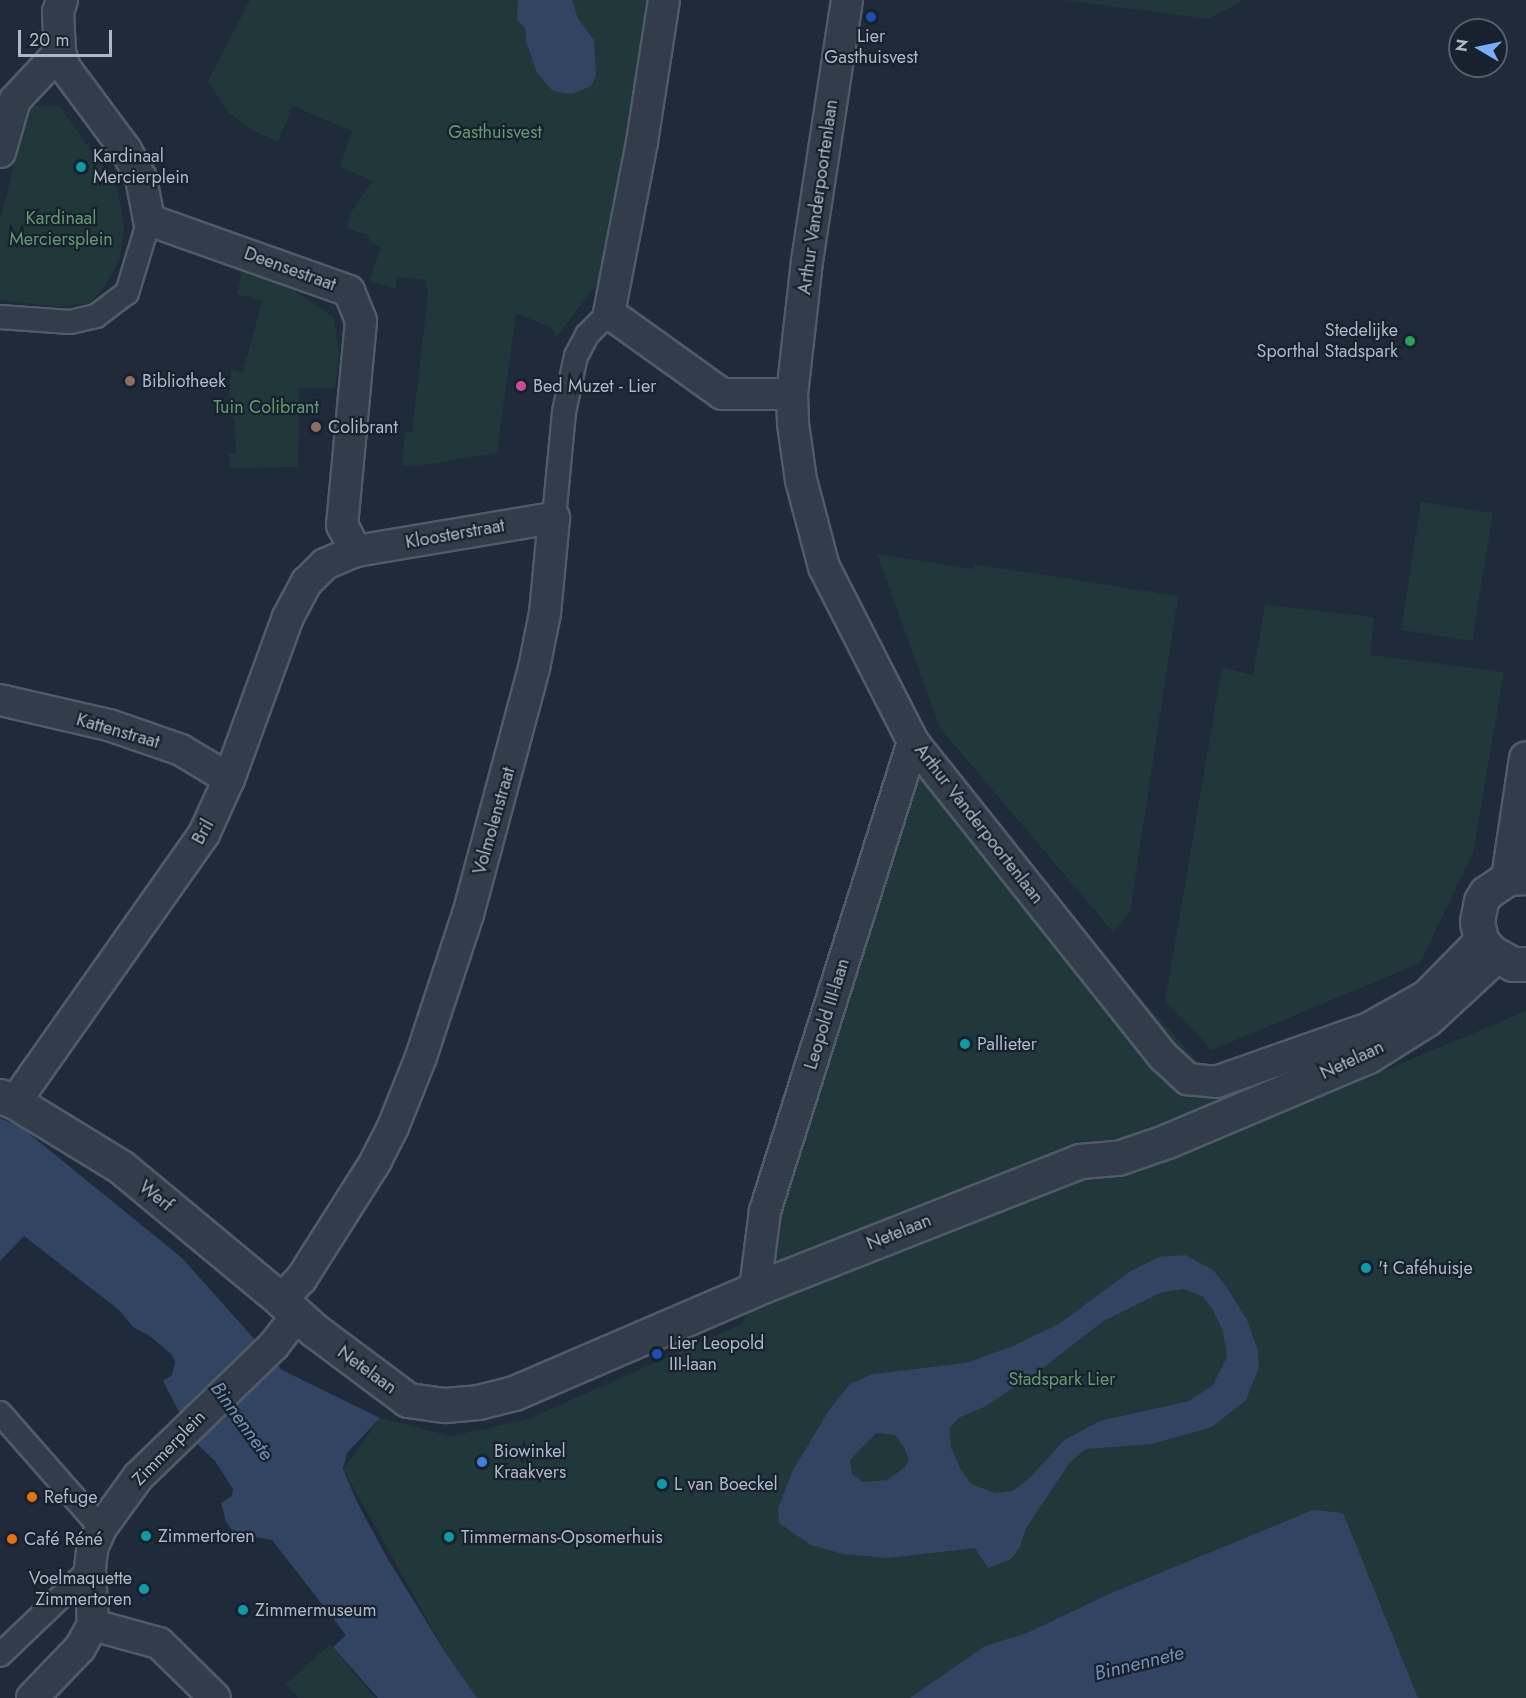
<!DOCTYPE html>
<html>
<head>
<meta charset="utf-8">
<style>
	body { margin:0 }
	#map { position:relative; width:1526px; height:1698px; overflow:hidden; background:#1f2a3a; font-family:Jost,sans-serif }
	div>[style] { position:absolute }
	.green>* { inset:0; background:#21383b }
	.water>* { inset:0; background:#314562 }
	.roads { filter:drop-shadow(2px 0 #505a68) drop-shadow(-2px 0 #505a68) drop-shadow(0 2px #505a68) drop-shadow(0 -2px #505a68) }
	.pedestrian>* { height:22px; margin:-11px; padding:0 11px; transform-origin:11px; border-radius:11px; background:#333c4a }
	.minor>* { height:30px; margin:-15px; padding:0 15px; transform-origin:15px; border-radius:15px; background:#333c4a }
	.tertiary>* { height:33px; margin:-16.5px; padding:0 16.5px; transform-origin:16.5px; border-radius:16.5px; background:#333c4a }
	.dots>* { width:16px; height:16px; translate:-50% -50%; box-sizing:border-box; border:3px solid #18212e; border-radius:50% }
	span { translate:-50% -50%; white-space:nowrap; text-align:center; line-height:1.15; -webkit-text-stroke:4.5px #18212e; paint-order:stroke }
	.poi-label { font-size:18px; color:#adb7c7 }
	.left { translate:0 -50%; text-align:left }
	.right { translate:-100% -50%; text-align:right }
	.park-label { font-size:18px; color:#63996f }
	.street-label { font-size:18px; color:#adb7c7 }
	.water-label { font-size:20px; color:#738eb2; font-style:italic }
	.north { position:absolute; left:1448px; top:18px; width:60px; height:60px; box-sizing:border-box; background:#18212e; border:2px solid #545d6b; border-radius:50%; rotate:279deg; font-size:16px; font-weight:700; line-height:24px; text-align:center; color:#adb7c7 }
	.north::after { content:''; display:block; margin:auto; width:21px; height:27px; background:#79aeff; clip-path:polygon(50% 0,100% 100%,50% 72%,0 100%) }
	.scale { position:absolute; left:18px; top:30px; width:94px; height:27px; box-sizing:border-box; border:3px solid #adb7c7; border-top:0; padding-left:8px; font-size:18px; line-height:21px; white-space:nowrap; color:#adb7c7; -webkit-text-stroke:4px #18212e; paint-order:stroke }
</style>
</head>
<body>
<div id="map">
	<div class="green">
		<div style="clip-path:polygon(250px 0,651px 0,633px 108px,598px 283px,556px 337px,551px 327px,516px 314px,497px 453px,417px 466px,402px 465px,405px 432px,412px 432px,428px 294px,425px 280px,397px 277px,396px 289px,369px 281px,381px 247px,369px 242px,370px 236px,347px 228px,351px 212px,373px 181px,340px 167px,352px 131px,293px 106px,278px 142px,250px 129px,228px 112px,208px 81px)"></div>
		<div style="clip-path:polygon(1063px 0,1240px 0,1239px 3px,1208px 19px)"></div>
		<div style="clip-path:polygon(59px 105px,117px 188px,124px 227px,120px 258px,109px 280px,90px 303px,60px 307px,0 300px,0 220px,29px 106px)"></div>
		<div style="clip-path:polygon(242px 271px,287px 286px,334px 317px,339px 356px,335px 388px,299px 388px,298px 467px,231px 468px,229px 454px,236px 453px,234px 418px,227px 416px,231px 369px,243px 372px,262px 301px,237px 294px)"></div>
		<div style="clip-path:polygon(1421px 502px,1493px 513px,1472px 641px,1401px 630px)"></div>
		<div style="clip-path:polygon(877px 554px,973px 569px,974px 564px,1178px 596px,1130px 912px,1113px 932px,940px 728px)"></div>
		<div style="clip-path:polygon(1265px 605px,1374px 617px,1370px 655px,1504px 672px,1473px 853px,1420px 963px,1212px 1050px,1165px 1001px,1222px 668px,1253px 675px)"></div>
		<div style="clip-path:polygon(913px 742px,1254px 1125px,1526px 1011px,1526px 1698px,477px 1698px,447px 1655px,343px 1469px,380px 1418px,451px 1436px,528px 1419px,742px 1324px,755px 1289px)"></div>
		<div style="clip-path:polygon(330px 1644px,363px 1684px,376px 1698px,298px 1698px,286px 1684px)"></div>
	</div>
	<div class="water">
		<div style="clip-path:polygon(518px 0,572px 0,578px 19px,594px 40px,596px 75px,591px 86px,572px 94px,553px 91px,537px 73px,526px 41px,525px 28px,517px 20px)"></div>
		<div style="clip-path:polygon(0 1118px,21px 1127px,182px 1258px,282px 1370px,380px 1418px,347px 1453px,343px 1469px,357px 1502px,386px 1556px,447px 1655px,477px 1698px,378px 1698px,333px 1647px,346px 1635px,272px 1540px,255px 1537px,238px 1538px,226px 1522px,221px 1503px,232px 1496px,233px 1489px,215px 1461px,194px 1441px,163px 1381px,172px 1375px,175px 1362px,172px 1355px,150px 1336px,133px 1327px,119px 1310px,24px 1236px,0 1261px)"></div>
		<div style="clip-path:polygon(evenodd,1185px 1255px,1213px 1270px,1226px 1286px,1247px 1320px,1258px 1351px,1259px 1367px,1246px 1400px,1212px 1427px,1152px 1444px,1086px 1449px,1070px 1462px,1026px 1528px,1020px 1547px,1011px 1559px,988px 1568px,975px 1548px,888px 1558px,843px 1554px,811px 1545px,779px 1523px,778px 1508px,793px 1470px,830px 1409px,850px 1384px,873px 1374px,966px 1363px,1011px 1347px,1059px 1324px,1129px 1272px,1159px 1257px,1185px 1255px,1184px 1289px,1202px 1296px,1212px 1308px,1223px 1331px,1227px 1357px,1213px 1385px,1189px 1401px,1100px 1421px,1063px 1441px,1032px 1476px,1013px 1491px,995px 1493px,971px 1484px,961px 1470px,951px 1448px,950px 1428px,958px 1418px,984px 1407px,1039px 1371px,1102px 1322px,1162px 1292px,1184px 1289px,1185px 1255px,876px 1433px,895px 1435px,904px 1447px,909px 1460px,904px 1468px,887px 1480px,863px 1482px,852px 1474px,850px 1460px,876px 1433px)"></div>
		<div style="clip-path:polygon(1313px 1510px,1343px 1513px,1418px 1698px,910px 1698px,985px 1646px,1025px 1634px,1109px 1594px)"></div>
	</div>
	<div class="roads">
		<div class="pedestrian">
			<div style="left:0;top:317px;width:70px;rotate:4.1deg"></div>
			<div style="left:70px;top:322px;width:27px;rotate:-13deg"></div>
			<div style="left:96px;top:316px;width:39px;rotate:-37deg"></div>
			<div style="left:127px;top:293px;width:76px;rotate:-73.2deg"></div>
			<div style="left:554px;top:518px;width:106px;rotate:-84.6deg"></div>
			<div style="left:564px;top:412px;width:57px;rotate:-77.9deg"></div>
			<div style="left:576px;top:356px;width:24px;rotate:-62deg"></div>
			<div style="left:587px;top:335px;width:31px;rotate:-45deg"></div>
			<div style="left:0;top:1413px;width:153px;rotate:48.7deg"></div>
			<div style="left:0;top:1655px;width:124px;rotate:-43.7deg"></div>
		</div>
		<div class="minor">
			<div style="left:62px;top:0;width:13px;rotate:108deg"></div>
			<div style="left:58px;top:12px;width:40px;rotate:87.1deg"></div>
			<div style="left:60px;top:52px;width:17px;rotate:73deg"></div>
			<div style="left:65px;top:68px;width:102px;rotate:53.4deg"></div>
			<div style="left:126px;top:150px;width:32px;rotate:62deg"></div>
			<div style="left:141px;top:178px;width:43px;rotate:79.2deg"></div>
			<div style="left:149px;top:220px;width:212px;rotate:19.5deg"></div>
			<div style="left:349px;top:291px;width:32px;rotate:68deg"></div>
			<div style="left:361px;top:321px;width:205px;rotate:95.3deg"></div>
			<div style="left:342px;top:525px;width:30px;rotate:62deg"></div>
			<div style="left:664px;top:0;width:144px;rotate:98.8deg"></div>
			<div style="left:642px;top:142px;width:174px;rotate:100.9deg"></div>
			<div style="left:609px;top:313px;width:139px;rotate:35.6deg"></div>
			<div style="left:722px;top:394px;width:70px"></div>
			<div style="left:847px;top:0;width:264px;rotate:98.7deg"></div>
			<div style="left:807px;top:261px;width:134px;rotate:96.4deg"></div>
			<div style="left:792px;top:394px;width:30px;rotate:88deg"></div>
			<div style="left:793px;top:424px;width:57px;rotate:81.9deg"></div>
			<div style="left:801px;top:480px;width:90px;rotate:75.2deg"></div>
			<div style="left:824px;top:567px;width:196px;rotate:63deg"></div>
			<div style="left:913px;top:742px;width:403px;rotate:51.5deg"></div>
			<div style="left:1164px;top:1057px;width:33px;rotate:43deg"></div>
			<div style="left:1188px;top:1079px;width:28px;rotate:6deg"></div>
			<div style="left:1216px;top:1082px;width:162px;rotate:-19.4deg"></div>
			<div style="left:1369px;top:1028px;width:65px;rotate:-29.3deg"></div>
			<div style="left:1426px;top:996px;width:78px;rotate:-45.5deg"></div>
			<div style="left:0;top:152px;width:54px;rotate:-73.9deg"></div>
			<div style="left:15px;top:100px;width:66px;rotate:-46.8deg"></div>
			<div style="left:0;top:700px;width:112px;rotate:12.9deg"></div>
			<div style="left:109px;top:725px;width:76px;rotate:19.1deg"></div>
			<div style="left:181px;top:750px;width:56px;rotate:31.1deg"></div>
			<div style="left:15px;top:1102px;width:328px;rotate:-54.8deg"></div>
			<div style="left:204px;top:834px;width:60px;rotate:-65.6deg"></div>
			<div style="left:229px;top:779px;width:172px;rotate:-70deg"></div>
			<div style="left:288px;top:617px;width:40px;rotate:-62deg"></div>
			<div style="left:307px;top:582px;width:25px;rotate:-45deg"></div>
			<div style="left:325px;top:564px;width:34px;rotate:-23deg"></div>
			<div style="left:356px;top:551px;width:201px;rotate:-9.5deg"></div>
			<div style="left:554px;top:518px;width:95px;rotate:95.4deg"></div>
			<div style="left:545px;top:613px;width:56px;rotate:101.3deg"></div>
			<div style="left:534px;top:668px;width:255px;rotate:105deg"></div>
			<div style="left:468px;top:914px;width:151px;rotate:108.2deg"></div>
			<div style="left:421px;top:1057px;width:75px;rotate:111.8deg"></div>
			<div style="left:393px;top:1127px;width:38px;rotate:117deg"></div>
			<div style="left:376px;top:1161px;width:140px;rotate:122.4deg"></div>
			<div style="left:301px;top:1279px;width:29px;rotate:134deg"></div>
			<div style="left:755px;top:1289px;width:79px;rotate:-82.7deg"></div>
			<div style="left:765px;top:1211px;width:492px;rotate:-72.5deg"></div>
			<div style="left:93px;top:1625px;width:68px;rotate:15.3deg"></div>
			<div style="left:159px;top:1643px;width:78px;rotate:44.5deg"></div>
			<div style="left:32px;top:1698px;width:69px;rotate:-46.2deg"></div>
			<div style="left:80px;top:1648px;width:26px;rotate:-61deg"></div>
			<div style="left:93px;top:1625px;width:56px;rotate:-93.1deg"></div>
			<div style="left:90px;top:1569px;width:20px;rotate:-84deg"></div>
			<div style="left:92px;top:1549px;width:23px;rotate:-67deg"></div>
			<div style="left:101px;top:1528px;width:63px;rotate:-54deg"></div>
			<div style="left:138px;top:1477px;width:190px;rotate:-44.1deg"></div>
			<div style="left:274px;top:1345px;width:37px;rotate:-52deg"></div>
		</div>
		<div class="tertiary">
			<div style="left:1526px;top:877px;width:18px;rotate:177deg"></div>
			<div style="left:1508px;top:878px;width:27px;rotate:146deg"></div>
			<div style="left:1486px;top:893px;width:9px;rotate:122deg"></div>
			<div style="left:1481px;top:901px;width:21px;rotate:101deg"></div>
			<div style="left:1477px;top:922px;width:18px;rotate:77deg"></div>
			<div style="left:1481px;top:940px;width:16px;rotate:50deg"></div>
			<div style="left:1491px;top:952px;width:25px;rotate:29deg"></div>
			<div style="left:1513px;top:964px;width:13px"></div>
			<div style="left:1508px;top:878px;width:121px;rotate:-81.5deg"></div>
			<div style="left:0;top:1096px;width:16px;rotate:22deg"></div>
			<div style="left:15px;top:1102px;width:124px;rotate:31.5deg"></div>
			<div style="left:121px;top:1167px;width:208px;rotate:39.7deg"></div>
			<div style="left:281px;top:1300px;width:45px;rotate:42.3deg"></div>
			<div style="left:314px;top:1330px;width:117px;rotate:36.7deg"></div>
			<div style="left:408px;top:1400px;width:37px;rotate:8deg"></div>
			<div style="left:445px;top:1405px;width:33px;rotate:-5deg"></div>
			<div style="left:478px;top:1402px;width:37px;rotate:-14deg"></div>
			<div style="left:514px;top:1393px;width:262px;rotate:-23.3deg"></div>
			<div style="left:755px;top:1289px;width:349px;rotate:-21.5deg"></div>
			<div style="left:1080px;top:1161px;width:38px;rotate:-5deg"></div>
			<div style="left:1118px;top:1158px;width:52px;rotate:-19.1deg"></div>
			<div style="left:1167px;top:1141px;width:218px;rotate:-22.9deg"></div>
			<div style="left:1368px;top:1056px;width:70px;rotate:-32.1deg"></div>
			<div style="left:1427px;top:1019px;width:93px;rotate:-42.8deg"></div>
		</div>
	</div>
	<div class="dots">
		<div style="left:871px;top:17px;background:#1a4fb4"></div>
		<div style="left:81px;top:167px;background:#0f9aa8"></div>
		<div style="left:1410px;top:341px;background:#2e9e5b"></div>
		<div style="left:130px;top:381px;background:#8d6e63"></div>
		<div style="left:521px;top:386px;background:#d1479c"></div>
		<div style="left:316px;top:427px;background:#8d6e63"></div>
		<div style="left:965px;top:1044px;background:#0f9aa8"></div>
		<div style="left:1366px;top:1268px;background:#0f9aa8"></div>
		<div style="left:657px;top:1354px;background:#1a4fb4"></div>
		<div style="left:482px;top:1462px;background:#3f7fe0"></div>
		<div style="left:662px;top:1484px;background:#0f9aa8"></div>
		<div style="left:32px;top:1497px;background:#e8710a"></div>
		<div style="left:146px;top:1536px;background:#0f9aa8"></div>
		<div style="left:449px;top:1537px;background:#0f9aa8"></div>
		<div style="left:12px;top:1539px;background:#e8710a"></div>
		<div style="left:144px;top:1589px;background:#0f9aa8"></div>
		<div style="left:243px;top:1610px;background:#0f9aa8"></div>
	</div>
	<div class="poi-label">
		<span style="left:871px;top:47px">Lier<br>Gasthuisvest</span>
		<span class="left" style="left:93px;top:167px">Kardinaal<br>Mercierplein</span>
		<span class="right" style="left:1398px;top:341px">Stedelijke<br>Sporthal Stadspark</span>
		<span class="left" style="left:142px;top:381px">Bibliotheek</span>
		<span class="left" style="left:533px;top:386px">Bed Muzet - Lier</span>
		<span class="left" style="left:328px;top:427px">Colibrant</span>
		<span class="left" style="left:977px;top:1044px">Pallieter</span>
		<span class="left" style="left:1378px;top:1268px">'t Caféhuisje</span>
		<span class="left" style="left:669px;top:1354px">Lier Leopold<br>III-laan</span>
		<span class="left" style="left:494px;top:1462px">Biowinkel<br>Kraakvers</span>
		<span class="left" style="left:674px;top:1484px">L van Boeckel</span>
		<span class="left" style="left:44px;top:1497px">Refuge</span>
		<span class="left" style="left:158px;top:1536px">Zimmertoren</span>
		<span class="left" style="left:461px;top:1537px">Timmermans-Opsomerhuis</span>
		<span class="left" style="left:24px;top:1539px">Café Réné</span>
		<span class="right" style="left:132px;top:1589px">Voelmaquette<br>Zimmertoren</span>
		<span class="left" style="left:255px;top:1610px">Zimmermuseum</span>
	</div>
	<div class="park-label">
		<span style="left:495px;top:132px">Gasthuisvest</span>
		<span style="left:61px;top:229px">Kardinaal<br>Merciersplein</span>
		<span style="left:266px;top:407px">Tuin Colibrant</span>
		<span style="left:1062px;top:1379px">Stadspark Lier</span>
	</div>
	<div class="street-label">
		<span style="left:818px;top:197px;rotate:-82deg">Arthur Vanderpoortenlaan</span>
		<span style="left:290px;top:269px;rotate:20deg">Deensestraat</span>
		<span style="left:455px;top:534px;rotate:-10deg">Kloosterstraat</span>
		<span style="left:118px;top:731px;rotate:16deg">Kattenstraat</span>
		<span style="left:494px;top:821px;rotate:-74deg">Volmolenstraat</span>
		<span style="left:979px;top:824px;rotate:52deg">Arthur Vanderpoortenlaan</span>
		<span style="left:203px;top:832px;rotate:-61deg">Bril</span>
		<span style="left:827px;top:1014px;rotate:-73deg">Leopold III-laan</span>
		<span style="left:1352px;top:1060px;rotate:-25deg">Netelaan</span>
		<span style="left:156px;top:1196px;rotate:39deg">Werf</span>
		<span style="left:899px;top:1232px;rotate:-22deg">Netelaan</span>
		<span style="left:367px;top:1370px;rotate:36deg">Netelaan</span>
		<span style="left:169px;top:1448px;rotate:-46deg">Zimmerplein</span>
	</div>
	<div class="water-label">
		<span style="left:242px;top:1421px;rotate:54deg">Binnennete</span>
		<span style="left:1139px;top:1663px;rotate:-14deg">Binnennete</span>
	</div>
	<div class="north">N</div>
	<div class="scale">20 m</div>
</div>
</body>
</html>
